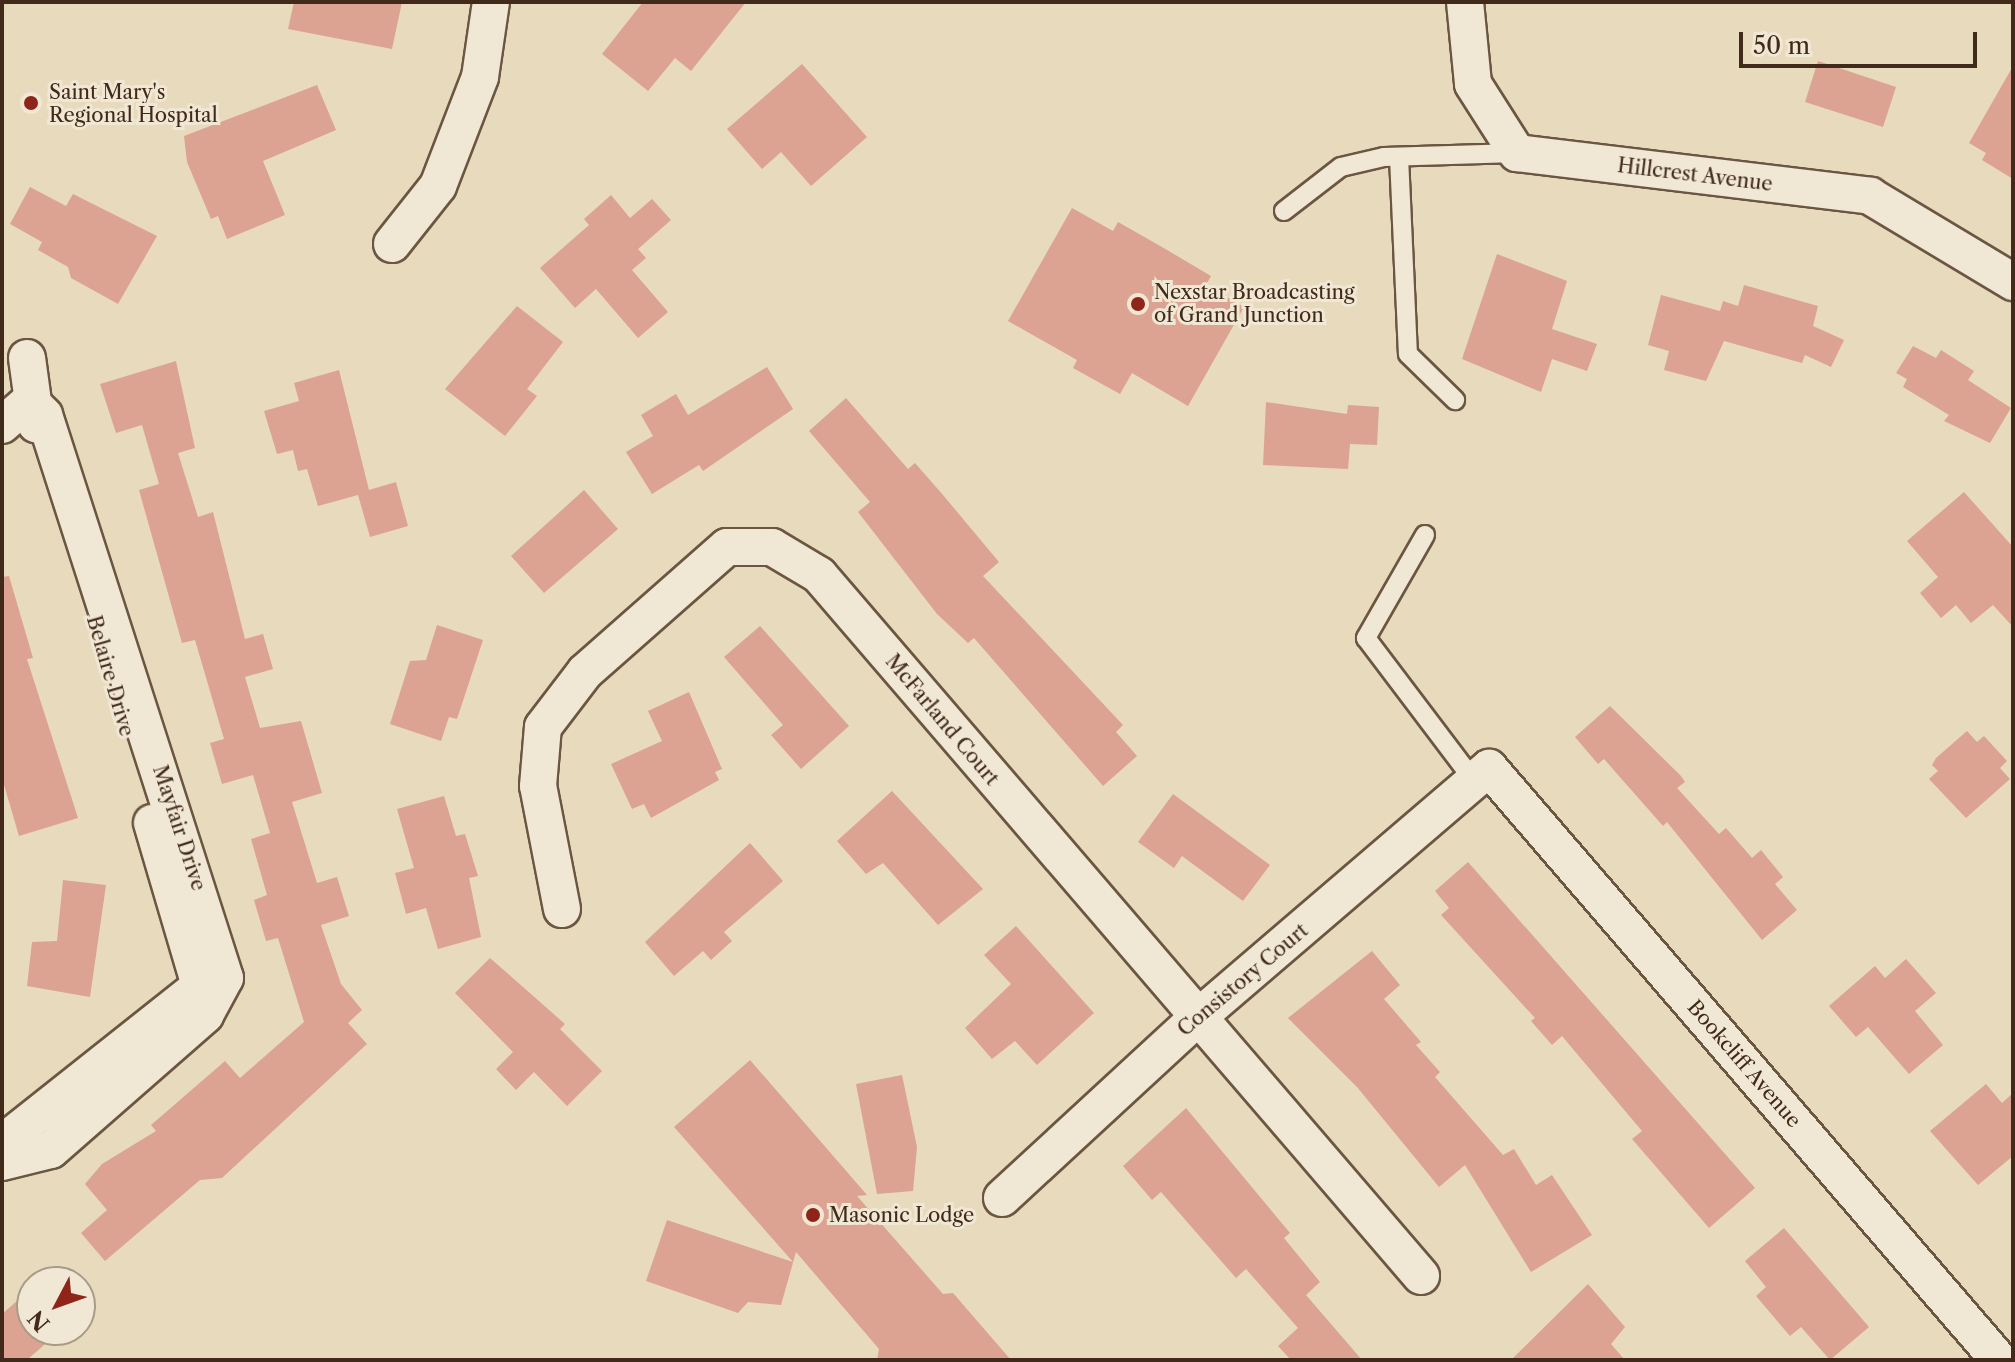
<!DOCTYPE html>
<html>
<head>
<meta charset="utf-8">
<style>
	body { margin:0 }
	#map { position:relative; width:2015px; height:1362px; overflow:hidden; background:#e8dabd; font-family:"Libre Caslon Text",serif }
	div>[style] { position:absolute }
	.building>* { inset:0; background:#dca392 }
	.roads { filter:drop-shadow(2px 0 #6b5642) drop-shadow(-2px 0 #6b5642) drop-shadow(0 2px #6b5642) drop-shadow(0 -2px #6b5642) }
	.lane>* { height:18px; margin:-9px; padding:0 9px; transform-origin:9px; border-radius:9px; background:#f0e7d4 }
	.street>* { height:36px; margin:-18px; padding:0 18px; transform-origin:18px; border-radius:18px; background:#f0e7d4 }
	.dots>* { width:22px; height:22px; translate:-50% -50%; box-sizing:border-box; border:4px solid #f0e7d4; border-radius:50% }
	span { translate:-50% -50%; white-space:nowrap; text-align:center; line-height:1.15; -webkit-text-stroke:6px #f0e7d4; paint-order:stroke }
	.poi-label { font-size:20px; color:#412a19 }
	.left { translate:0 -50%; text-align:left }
	.street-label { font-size:20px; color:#412a19 }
	.frame { position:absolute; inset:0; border:4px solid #412a19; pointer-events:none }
	.north { position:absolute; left:16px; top:1266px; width:80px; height:80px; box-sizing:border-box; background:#f0e7d4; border:2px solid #aa9b89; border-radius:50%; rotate:229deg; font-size:22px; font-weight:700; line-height:32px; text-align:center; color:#412a19 }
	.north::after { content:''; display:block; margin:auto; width:28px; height:36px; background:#8f2418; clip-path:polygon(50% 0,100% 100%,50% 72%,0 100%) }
	.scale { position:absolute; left:1739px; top:32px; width:238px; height:36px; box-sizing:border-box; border:4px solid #412a19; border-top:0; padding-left:10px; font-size:24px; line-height:28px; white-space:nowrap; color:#412a19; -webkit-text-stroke:6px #f0e7d4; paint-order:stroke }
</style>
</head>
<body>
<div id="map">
	<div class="building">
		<div style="clip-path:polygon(294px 2px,402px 2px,392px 49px,288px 29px)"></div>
		<div style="clip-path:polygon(643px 2px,746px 2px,691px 71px,675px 58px,648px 91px,602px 54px)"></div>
		<div style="clip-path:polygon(1818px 61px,1896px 87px,1883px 127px,1805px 102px)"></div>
		<div style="clip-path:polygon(802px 64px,867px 137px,811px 186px,781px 152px,762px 169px,727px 129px)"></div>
		<div style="clip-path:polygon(2013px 66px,2013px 179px,1982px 160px,1986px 153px,1969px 143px)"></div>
		<div style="clip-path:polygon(317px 85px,336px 130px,263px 161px,285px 215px,227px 239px,218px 216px,211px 219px,187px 162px,184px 136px)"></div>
		<div style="clip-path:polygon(30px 187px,66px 206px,73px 194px,157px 236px,118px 304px,71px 278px,68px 267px,38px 250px,42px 242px,10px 224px)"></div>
		<div style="clip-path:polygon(611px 195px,630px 218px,652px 199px,671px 220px,638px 249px,646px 258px,632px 270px,668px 312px,638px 338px,596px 289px,575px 308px,540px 268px,589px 225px,584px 219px)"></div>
		<div style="clip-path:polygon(1072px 208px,1113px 231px,1118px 222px,1162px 247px,1211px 276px,1206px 285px,1244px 307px,1188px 406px,1132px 373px,1120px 394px,1073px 368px,1077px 360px,1008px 321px)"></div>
		<div style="clip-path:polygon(1497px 254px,1567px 281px,1552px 329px,1597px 344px,1587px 371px,1552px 359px,1541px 392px,1462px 359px)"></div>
		<div style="clip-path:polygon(1744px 285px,1818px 306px,1813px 326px,1844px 340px,1831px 367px,1805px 355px,1802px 363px,1724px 341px,1706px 381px,1664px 370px,1669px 351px,1648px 345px,1661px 295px,1720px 311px,1723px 301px,1738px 306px)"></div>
		<div style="clip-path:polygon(517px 306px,563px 342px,527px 389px,537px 396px,505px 436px,445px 389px)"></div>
		<div style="clip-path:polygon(1913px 346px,1936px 358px,1941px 350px,1974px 371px,1968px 380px,2011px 408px,1990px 443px,1944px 421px,1949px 415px,1903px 387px,1907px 379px,1896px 373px)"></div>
		<div style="clip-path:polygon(176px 361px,195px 448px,178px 453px,198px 517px,213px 512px,245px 639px,263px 634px,273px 669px,245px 677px,260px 728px,301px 721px,322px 793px,292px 802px,317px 883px,337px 877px,349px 916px,321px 925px,341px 984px,362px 1010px,348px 1023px,367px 1044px,222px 1178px,200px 1180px,105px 1261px,81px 1233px,107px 1210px,85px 1184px,102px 1164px,156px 1131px,151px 1125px,225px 1061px,240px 1078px,304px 1022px,278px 938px,266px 941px,254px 900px,267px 895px,251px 839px,270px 833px,253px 775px,222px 784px,210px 743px,224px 739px,195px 640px,182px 643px,139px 490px,159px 484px,142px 425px,116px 433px,100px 384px)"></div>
		<div style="clip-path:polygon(767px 367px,793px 409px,703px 471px,699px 465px,652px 494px,626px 452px,653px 436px,641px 415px,676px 394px,688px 415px)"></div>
		<div style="clip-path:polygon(339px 370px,369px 490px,396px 482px,408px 526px,370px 537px,358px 495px,318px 506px,307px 469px,298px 471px,293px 450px,277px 454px,264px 411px,299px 401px,294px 383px)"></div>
		<div style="clip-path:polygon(846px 398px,908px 469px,915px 463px,943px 495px,999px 562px,983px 576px,1123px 725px,1116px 732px,1137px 756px,1103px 786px,974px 638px,968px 643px,937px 614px,858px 512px,870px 502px,809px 431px)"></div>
		<div style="clip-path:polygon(1266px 402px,1347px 414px,1348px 405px,1379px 407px,1377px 445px,1350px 444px,1348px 469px,1263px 465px)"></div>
		<div style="clip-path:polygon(584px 490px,618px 529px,544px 593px,511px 556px)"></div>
		<div style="clip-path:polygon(1964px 492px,2013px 547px,2013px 627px,1993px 605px,1971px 623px,1956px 605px,1941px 618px,1920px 593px,1938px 577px,1907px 541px)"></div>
		<div style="clip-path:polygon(9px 576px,33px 658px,27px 659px,78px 818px,19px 836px,2px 778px,2px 577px)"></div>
		<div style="clip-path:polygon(437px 625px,483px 640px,457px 719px,449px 717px,441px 741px,390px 724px,410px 661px,426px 660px)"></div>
		<div style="clip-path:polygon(760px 626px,849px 726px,801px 769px,771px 735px,783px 725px,724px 657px)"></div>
		<div style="clip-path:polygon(689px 692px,722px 769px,715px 772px,719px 780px,651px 818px,644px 804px,632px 809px,611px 764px,662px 741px,648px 711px)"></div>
		<div style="clip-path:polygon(1610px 706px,1681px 776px,1685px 782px,1677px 788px,1719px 834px,1726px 828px,1752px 858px,1761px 850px,1783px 877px,1775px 884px,1797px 910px,1762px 940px,1667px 822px,1663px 826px,1604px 759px,1598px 764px,1575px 737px)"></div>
		<div style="clip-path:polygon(1967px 731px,1977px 742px,1984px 736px,2007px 761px,2000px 768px,2010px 779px,1966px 818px,1929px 779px,1938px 771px,1932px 765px,1936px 758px)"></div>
		<div style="clip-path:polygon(892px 791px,983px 889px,938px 925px,883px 863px,866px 874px,837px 841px)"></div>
		<div style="clip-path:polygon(1173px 794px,1270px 865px,1243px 901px,1182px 856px,1174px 868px,1138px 842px)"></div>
		<div style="clip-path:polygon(444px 796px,456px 836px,465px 834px,478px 876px,469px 878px,481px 937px,438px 949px,426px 908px,406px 914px,395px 873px,414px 868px,397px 809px)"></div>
		<div style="clip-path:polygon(750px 843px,783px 881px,724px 932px,732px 941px,711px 960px,703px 951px,674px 976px,645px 942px)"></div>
		<div style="clip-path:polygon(1468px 862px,1755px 1188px,1709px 1228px,1632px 1139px,1642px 1131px,1562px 1036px,1552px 1045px,1531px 1021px,1535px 1018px,1441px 915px,1449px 908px,1435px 891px)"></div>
		<div style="clip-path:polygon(63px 880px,106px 885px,90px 997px,27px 986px,32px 942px,57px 941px)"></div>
		<div style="clip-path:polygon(1016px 926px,1094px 1013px,1037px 1065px,1015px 1041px,992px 1059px,965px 1028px,1011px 984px,984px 955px)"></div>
		<div style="clip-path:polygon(1372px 951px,1400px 985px,1384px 999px,1421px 1042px,1416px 1045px,1440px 1072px,1435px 1077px,1503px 1155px,1514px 1149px,1536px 1185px,1552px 1175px,1592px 1235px,1531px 1272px,1465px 1165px,1439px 1187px,1357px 1087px,1288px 1018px)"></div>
		<div style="clip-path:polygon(490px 958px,565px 1024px,560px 1029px,602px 1071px,567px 1106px,534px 1072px,516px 1090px,496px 1069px,513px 1052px,455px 993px)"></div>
		<div style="clip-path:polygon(1906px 959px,1936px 993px,1915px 1011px,1943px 1045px,1909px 1074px,1868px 1027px,1856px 1037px,1829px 1006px,1875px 966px,1885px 978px)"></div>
		<div style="clip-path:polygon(750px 1060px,867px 1195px,857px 1196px,943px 1294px,953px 1293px,1011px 1360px,877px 1360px,879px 1349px,796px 1252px,781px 1305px,748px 1302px,738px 1313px,646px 1281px,667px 1220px,793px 1262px,674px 1127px)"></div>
		<div style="clip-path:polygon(902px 1075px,917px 1147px,913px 1191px,877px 1194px,856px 1084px)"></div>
		<div style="clip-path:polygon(1986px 1084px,2002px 1103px,2013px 1093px,2013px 1156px,1978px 1185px,1930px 1131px)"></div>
		<div style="clip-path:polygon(1186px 1108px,1290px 1233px,1284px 1238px,1320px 1282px,1306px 1295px,1362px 1360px,1291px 1360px,1278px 1346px,1298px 1328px,1246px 1269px,1236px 1278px,1161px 1192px,1152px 1200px,1123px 1166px)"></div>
		<div style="clip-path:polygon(1784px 1228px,1869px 1327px,1830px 1360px,1801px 1327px,1790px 1336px,1756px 1296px,1766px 1287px,1745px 1261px)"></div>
		<div style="clip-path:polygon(1588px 1284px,1625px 1327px,1611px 1344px,1625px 1360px,1511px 1360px)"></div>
		<div style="clip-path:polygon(32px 1288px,32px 1330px,61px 1330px,27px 1360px,2px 1360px,2px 1314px)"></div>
	</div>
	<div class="roads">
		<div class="lane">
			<div style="left:1399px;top:157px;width:197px;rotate:87.4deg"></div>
			<div style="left:1408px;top:354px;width:66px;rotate:44.4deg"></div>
			<div style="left:1284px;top:211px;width:72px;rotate:-37.7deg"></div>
			<div style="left:1341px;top:167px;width:44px;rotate:-13.1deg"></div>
			<div style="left:1384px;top:157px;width:133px;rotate:-1.7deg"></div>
			<div style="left:1425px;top:535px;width:119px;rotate:119.8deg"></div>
			<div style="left:1366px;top:638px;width:179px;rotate:52.9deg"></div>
		</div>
		<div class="street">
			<div style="left:1465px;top:2px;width:82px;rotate:84.4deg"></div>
			<div style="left:1473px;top:84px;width:82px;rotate:57.5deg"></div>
			<div style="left:1517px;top:153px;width:356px;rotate:6.9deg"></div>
			<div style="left:1870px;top:196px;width:167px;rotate:31deg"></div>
			<div style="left:392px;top:244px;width:74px;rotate:-51.6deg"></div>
			<div style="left:438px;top:186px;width:117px;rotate:-68.9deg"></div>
			<div style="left:480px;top:77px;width:76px;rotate:-81.7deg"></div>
			<div style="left:27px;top:358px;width:67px;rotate:82.2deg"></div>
			<div style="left:2px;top:425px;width:37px;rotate:-41deg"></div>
			<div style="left:562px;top:909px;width:125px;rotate:-101deg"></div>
			<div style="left:538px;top:786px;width:59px;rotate:-85.2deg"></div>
			<div style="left:543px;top:727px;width:69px;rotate:-52.6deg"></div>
			<div style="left:585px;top:672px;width:189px;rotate:-41.4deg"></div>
			<div style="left:727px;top:547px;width:45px"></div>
			<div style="left:772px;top:547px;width:55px;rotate:30.8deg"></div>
			<div style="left:819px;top:575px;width:924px;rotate:49.34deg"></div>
			<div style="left:2px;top:1143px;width:253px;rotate:-38.4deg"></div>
			<div style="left:200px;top:986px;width:170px;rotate:-106.4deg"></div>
			<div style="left:2px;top:1162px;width:50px;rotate:-13.8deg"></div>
			<div style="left:51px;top:1150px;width:205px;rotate:-41.2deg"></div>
			<div style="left:205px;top:1015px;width:42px;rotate:-61.6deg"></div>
			<div style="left:225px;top:978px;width:591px;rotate:-107.82deg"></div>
			<div style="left:44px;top:415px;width:20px;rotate:-135deg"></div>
			<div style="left:1002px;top:1198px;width:264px;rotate:-42.7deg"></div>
			<div style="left:1196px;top:1019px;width:386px;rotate:-40.6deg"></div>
			<div style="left:1489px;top:768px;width:781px;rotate:49.26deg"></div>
		</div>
	</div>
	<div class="dots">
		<div style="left:31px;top:103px;background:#8f2418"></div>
		<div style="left:1138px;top:304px;background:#8f2418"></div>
		<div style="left:813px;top:1215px;background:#8f2418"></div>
	</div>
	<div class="poi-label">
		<span class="left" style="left:49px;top:104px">Saint Mary's<br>Regional Hospital</span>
		<span class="left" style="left:1154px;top:304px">Nexstar Broadcasting<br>of Grand Junction</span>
		<span class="left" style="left:829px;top:1215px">Masonic Lodge</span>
	</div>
	<div class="street-label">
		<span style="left:1695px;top:175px;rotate:7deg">Hillcrest Avenue</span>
		<span style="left:110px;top:676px;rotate:74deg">Belaire Drive</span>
		<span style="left:942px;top:720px;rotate:50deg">McFarland Court</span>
		<span style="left:179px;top:828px;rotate:72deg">Mayfair Drive</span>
		<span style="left:1243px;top:980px;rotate:-40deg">Consistory Court</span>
		<span style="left:1744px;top:1064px;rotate:49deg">Bookcliff Avenue</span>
	</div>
	<div class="frame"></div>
	<div class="north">N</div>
	<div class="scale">50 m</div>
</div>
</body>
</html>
